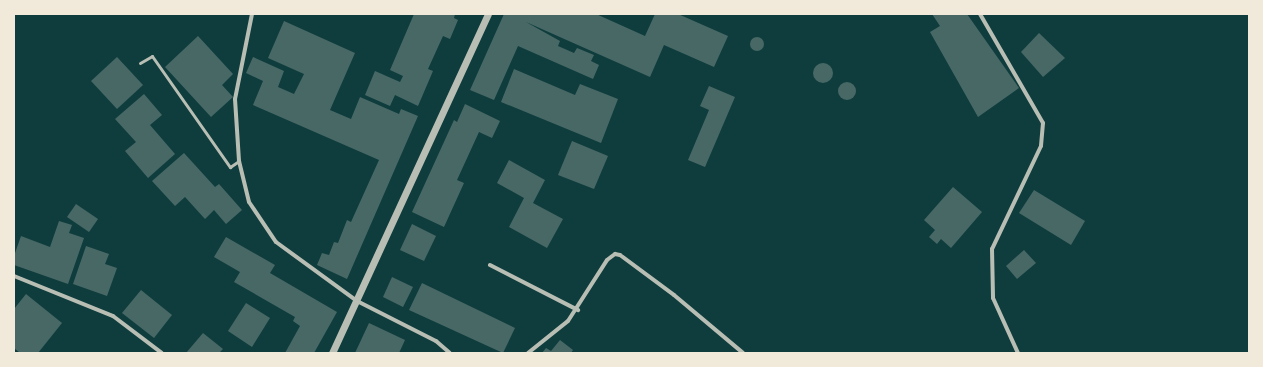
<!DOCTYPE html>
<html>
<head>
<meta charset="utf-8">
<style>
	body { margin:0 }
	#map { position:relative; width:1263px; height:367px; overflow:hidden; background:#0f3d3e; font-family:"Times New Roman",serif }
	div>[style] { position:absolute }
	.building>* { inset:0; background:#486865 }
	.round { border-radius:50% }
	.service>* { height:3px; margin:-1.5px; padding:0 1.5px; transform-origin:1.5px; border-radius:1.5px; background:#b8beb3 }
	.minor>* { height:4px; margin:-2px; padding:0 2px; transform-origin:2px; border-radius:2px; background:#b8beb3 }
	.tertiary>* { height:7px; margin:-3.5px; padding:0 3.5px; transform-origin:3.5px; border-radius:3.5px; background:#b8beb3 }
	span { translate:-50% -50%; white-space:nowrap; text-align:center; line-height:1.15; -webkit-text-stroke:4px #f1e9da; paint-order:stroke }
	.frame { position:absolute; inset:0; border:15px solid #f1e9da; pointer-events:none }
</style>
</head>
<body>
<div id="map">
	<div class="building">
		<div style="clip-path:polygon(414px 14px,455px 14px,454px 18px,458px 20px,450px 39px,443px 36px,428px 69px,433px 71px,418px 106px,395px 95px,390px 106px,365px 95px,375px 71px,400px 82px,403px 76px,390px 70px)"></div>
		<div style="clip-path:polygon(504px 14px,596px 14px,645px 36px,655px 14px,678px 14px,728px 36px,714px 67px,664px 45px,650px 77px,526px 22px,560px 41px,558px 46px,574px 53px,577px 48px,594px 55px,591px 61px,599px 65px,593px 79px,518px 46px,494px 100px,470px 90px)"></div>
		<div style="clip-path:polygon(932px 14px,967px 14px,1019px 88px,978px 117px,930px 32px,940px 26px)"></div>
		<div style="clip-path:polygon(284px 21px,355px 53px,330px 110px,351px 119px,360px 97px,399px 114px,401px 109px,418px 116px,347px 279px,317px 265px,322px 253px,329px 255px,334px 242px,338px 243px,347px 220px,351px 222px,379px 160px,253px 105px,263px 81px,246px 73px,253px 57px,284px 71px,278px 87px,294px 94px,304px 74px,268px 58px)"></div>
		<div style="clip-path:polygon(1039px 33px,1065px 58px,1043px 77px,1021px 52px)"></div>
		<div style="clip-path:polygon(198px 36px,233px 74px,222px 85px,233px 97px,211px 117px,165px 67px)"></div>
		<div class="round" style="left:750px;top:37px;width:14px;height:14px"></div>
		<div style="clip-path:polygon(117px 57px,143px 85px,117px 109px,91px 81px)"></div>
		<div class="round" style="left:813px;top:63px;width:20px;height:20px"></div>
		<div style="clip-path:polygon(514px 69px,575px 95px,580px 84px,618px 99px,601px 143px,501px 102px)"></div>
		<div class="round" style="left:838px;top:82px;width:18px;height:18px"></div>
		<div style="clip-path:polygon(709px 86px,735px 97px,705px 167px,688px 160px,709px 110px,700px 106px)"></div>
		<div style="clip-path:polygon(144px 94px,162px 115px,150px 125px,175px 154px,148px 178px,125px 151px,136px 142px,115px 119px)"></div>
		<div style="clip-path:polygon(465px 104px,500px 121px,492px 138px,479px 132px,457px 180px,464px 183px,444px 227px,412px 212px,454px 120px,457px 122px)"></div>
		<div style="clip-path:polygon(572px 141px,608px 156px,594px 189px,558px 175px)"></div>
		<div style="clip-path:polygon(184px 153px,215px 187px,219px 184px,242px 210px,226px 224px,214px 210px,205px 219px,185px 197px,175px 206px,152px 181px)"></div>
		<div style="clip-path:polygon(509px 160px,545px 180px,533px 203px,563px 219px,547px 248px,509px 227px,524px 198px,497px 183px)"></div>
		<div style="clip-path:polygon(953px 187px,982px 212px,951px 248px,941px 239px,937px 244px,929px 237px,935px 230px,924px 220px)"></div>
		<div style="clip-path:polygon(1034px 190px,1085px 221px,1071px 245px,1019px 213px)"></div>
		<div style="clip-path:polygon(76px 204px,98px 219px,89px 232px,67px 217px)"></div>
		<div style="clip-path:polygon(59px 221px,72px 225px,69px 233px,84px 238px,68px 284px,14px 265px,14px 256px,21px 236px,50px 247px)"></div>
		<div style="clip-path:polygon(412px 224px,436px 236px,424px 261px,400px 250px)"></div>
		<div style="clip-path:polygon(226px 237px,275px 265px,270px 273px,337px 312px,314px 353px,285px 353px,300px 326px,293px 321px,295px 317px,234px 282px,240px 272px,214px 257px)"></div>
		<div style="clip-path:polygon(86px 246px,109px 254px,105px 264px,117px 268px,107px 296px,73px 284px)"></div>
		<div style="clip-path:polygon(1024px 250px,1036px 263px,1017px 279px,1006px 266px)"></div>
		<div style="clip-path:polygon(392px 277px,413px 287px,403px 307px,383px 297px)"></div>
		<div style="clip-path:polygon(422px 283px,515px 328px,503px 353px,409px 310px)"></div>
		<div style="clip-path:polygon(141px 290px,172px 315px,154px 338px,122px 313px)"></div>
		<div style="clip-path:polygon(26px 294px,62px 323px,38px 353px,20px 353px,14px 348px,14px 309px)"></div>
		<div style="clip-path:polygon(246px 303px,270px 318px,252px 347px,228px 331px)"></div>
		<div style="clip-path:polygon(369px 323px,405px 340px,399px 353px,355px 353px)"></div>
		<div style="clip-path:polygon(203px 333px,223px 349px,219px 353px,186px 353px)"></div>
		<div style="clip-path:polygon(560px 340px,573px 350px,571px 353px,542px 353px,546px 348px,551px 351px)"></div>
	</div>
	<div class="service">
		<div style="left:140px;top:63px;width:14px;rotate:-30deg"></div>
		<div style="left:152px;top:56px;width:136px;rotate:54.9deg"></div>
		<div style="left:230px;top:167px;width:11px;rotate:-34deg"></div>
	</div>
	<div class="minor">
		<div style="left:252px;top:14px;width:87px;rotate:101.3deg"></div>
		<div style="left:235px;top:99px;width:62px;rotate:86.3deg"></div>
		<div style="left:239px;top:161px;width:42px;rotate:76.3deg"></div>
		<div style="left:249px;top:202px;width:48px;rotate:56deg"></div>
		<div style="left:276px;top:242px;width:100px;rotate:36.1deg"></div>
		<div style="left:357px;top:301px;width:89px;rotate:26.9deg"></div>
		<div style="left:436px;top:341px;width:18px;rotate:41deg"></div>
		<div style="left:980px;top:14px;width:126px;rotate:60deg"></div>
		<div style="left:1043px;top:123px;width:23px;rotate:95deg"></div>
		<div style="left:1041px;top:146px;width:114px;rotate:115.4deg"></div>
		<div style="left:992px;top:249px;width:49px;rotate:88.8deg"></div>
		<div style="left:993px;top:298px;width:60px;rotate:65.6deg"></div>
		<div style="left:490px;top:265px;width:99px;rotate:27.1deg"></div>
		<div style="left:14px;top:276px;width:107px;rotate:22deg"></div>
		<div style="left:113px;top:316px;width:61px;rotate:37.1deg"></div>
		<div style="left:528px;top:353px;width:51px;rotate:-38.7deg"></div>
		<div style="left:568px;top:321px;width:72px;rotate:-57.4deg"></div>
		<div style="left:607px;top:260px;width:10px;rotate:-37deg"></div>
		<div style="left:615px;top:254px;width:5px;rotate:11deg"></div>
		<div style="left:620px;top:255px;width:67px;rotate:36.5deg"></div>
		<div style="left:674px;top:295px;width:90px;rotate:40deg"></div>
	</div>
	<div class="tertiary">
		<div style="left:332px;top:353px;width:373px;rotate:-65.3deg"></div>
	</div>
	<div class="frame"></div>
</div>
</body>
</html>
